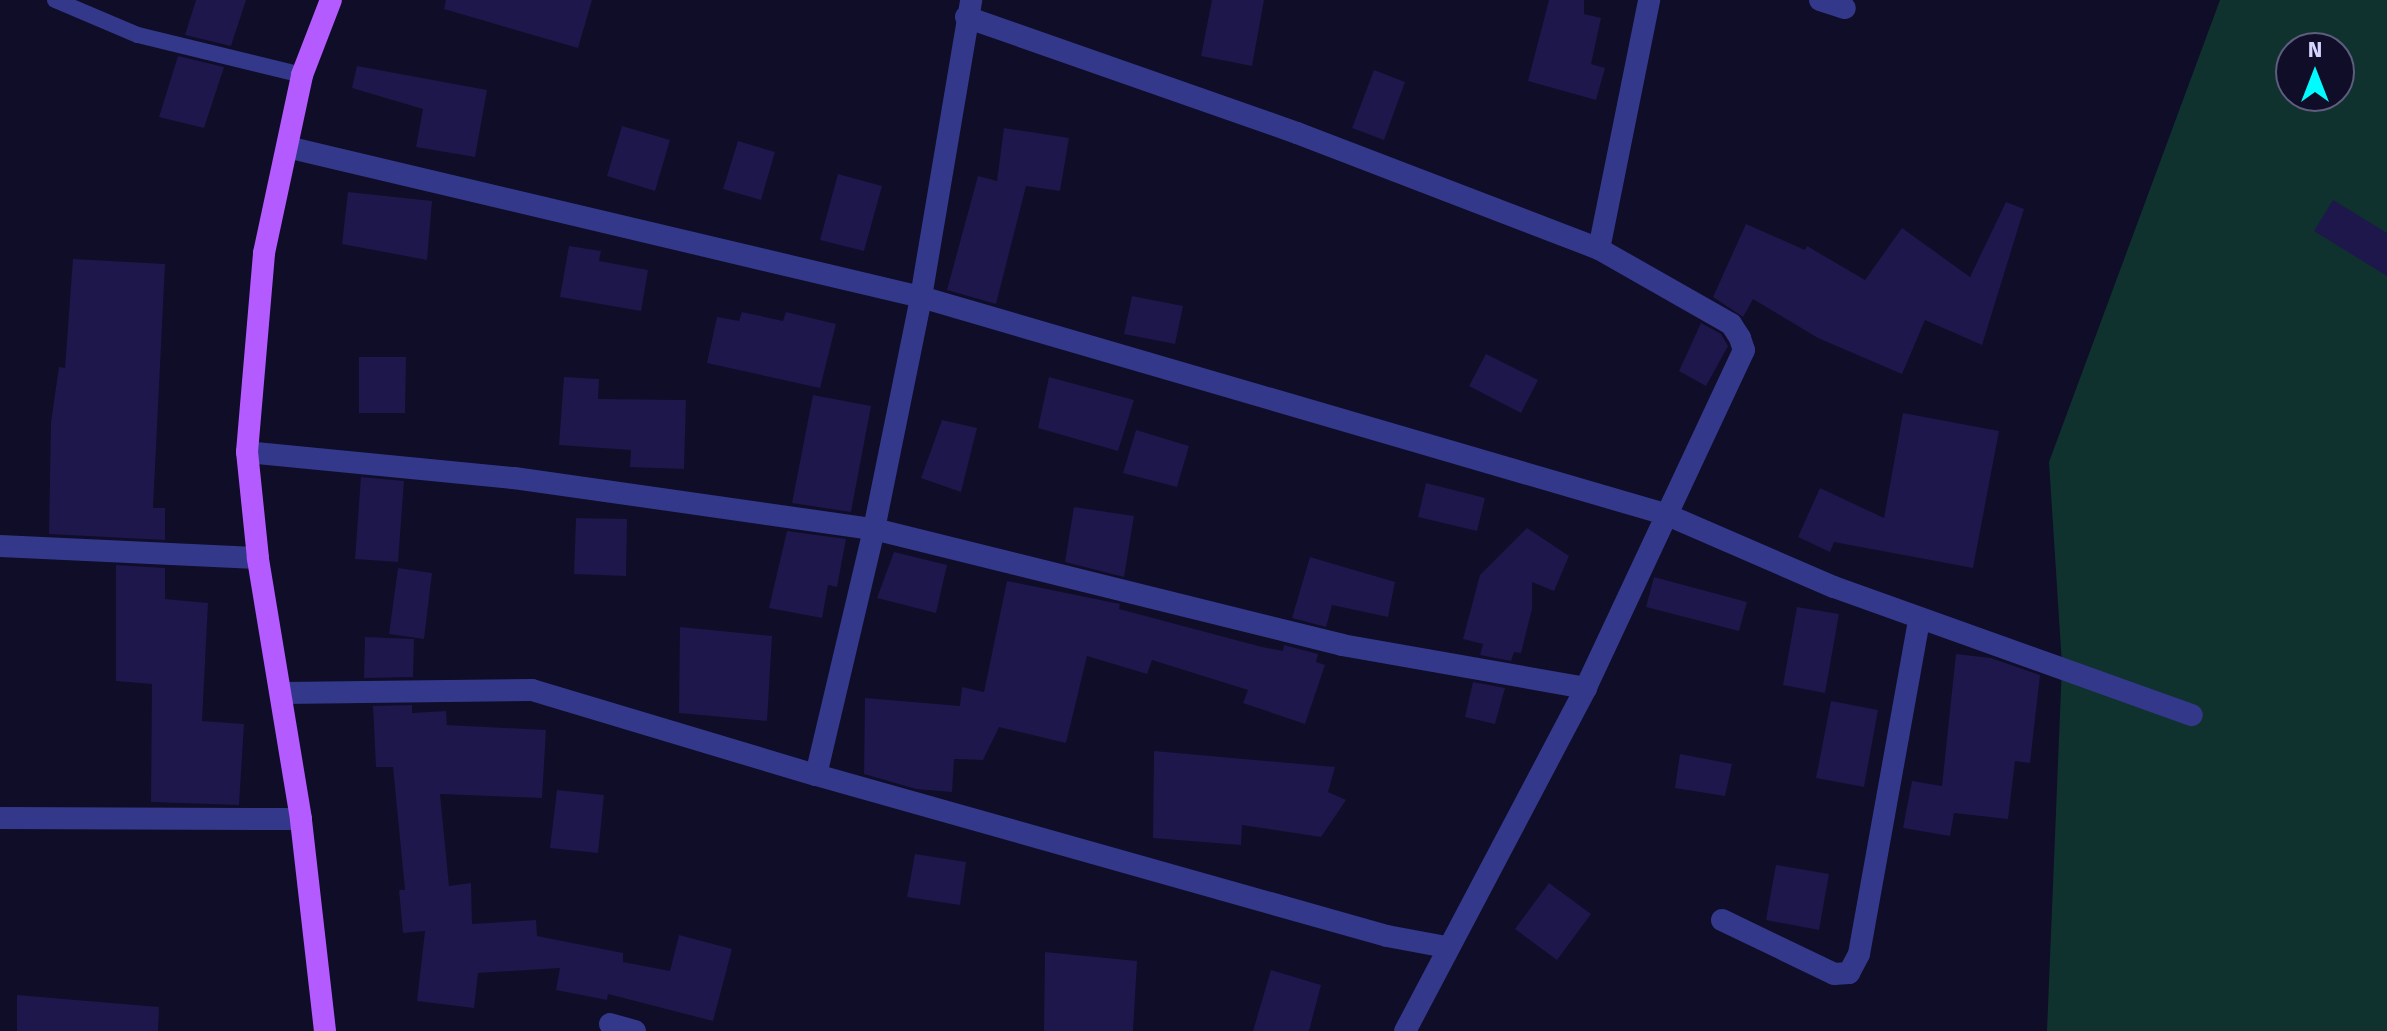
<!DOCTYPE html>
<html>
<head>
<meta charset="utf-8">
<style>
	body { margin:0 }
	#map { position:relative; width:2387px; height:1031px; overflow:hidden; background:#0f0d28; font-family:"Fira Sans",sans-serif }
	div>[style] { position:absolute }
	.green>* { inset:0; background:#0f322e }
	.building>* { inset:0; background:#1d174b }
	.service>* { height:16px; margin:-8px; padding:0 8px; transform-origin:8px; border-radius:8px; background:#33388b }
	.minor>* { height:22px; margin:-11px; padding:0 11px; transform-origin:11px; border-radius:11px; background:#33388b }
	.primary>* { height:22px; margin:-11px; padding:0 11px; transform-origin:11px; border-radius:11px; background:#b35bff }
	span { translate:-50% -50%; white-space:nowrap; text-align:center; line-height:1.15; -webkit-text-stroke:7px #0f0d28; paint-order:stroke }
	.north { position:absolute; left:2275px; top:32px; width:80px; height:80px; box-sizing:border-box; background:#0f0d28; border:2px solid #5e5d7e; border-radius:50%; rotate:0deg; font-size:22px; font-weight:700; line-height:32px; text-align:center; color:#d5d4ff }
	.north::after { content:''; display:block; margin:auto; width:28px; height:36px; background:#00fcff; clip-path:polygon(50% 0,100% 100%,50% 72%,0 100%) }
</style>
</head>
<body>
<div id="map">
	<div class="green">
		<div style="clip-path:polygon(evenodd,2220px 0,2387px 0,2387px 1031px,2047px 1031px,2062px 665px,2049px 462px,2220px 0,2291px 48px,2339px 48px,2339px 96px,2291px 96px,2291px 48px)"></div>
	</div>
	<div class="building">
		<div style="clip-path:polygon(196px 0,246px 0,231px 46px,185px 35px)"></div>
		<div style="clip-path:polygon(446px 0,592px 0,578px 48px,444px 9px)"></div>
		<div style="clip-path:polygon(1212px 0,1264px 0,1252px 66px,1201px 56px)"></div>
		<div style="clip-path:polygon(1549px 0,1584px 0,1584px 14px,1601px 18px,1591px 64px,1605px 68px,1596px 100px,1528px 81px)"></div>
		<div style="clip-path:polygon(178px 56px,224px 67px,204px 128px,159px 117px)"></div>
		<div style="clip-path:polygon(357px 66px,487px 90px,475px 157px,416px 147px,423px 109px,352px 88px)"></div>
		<div style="clip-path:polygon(1374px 70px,1405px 82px,1384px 140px,1352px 128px)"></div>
		<div style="clip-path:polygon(622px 126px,670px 140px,655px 191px,607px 176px)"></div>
		<div style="clip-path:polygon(1004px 128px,1069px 138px,1060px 191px,1026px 186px,996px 304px,947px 290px,978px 176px,997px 181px)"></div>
		<div style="clip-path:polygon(738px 141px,775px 152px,761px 200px,723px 189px)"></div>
		<div style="clip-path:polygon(838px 174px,882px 186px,864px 251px,820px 240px)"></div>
		<div style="clip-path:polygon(348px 192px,432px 201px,427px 260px,342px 244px)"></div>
		<div style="clip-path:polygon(2333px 200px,2387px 233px,2387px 276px,2314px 231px)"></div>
		<div style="clip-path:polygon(2006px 202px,2024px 209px,1982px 345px,1925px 320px,1902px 374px,1818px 338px,1753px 299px,1743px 317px,1713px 297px,1746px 224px,1805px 250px,1807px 246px,1865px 280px,1902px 228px,1970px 277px)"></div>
		<div style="clip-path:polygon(569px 246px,601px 251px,599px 261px,648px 270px,641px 311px,560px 297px)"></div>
		<div style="clip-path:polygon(73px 259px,165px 264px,153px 508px,165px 508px,165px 540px,49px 534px,51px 422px,59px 367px,65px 368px)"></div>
		<div style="clip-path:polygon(1132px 296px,1183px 306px,1175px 344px,1124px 334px)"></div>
		<div style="clip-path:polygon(742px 312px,783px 321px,786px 312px,836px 324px,820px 388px,707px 363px,717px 317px,739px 321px)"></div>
		<div style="clip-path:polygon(1701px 323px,1721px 334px,1728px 346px,1706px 386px,1679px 371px)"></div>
		<div style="clip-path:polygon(1486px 354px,1538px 380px,1521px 413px,1469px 386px)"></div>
		<div style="clip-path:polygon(359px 357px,406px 357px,405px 413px,359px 413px)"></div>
		<div style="clip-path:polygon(564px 377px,599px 379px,598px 399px,686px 400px,684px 469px,630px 467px,631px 450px,559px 445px)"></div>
		<div style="clip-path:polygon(1049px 377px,1134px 400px,1118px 451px,1038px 428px)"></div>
		<div style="clip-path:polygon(813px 395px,871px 406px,851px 512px,792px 503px)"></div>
		<div style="clip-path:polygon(1903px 413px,1999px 431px,1973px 568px,1834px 542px,1830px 552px,1798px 537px,1820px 488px,1884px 518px)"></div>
		<div style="clip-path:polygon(942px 420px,977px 428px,961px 492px,921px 478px)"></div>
		<div style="clip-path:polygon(1136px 430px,1189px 446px,1177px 487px,1123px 473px)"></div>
		<div style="clip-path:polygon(361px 477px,404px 481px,398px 562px,355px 559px)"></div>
		<div style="clip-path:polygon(1426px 483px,1485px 498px,1477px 531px,1418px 517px)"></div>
		<div style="clip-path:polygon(1074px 507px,1134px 516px,1124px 577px,1065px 562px)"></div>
		<div style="clip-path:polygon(576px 518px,627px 519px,626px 576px,574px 574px)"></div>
		<div style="clip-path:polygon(1527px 528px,1569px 556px,1554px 591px,1532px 582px,1532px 609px,1521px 653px,1514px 652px,1511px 661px,1480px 655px,1483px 644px,1463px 639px,1480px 575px)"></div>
		<div style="clip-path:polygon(787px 531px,846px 539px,837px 587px,828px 585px,822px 618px,769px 608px)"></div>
		<div style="clip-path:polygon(894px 552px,947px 565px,936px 613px,877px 598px)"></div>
		<div style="clip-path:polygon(1310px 557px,1395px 582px,1388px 617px,1332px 605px,1326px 627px,1292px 618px)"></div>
		<div style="clip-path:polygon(116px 565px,165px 568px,165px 599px,208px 603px,202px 721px,244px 724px,239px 805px,151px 802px,152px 684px,116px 681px)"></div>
		<div style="clip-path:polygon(398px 568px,432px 573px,424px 639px,389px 634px)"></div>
		<div style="clip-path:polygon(1654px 577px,1747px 602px,1739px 631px,1646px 607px)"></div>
		<div style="clip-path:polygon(1007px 581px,1120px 604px,1119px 609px,1262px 647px,1283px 651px,1284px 645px,1318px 654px,1316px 662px,1325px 665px,1305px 724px,1243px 703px,1248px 690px,1152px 660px,1147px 674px,1087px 656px,1066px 743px,999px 727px,983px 760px,954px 759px,952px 792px,916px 789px,864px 774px,865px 698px,960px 706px,962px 687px,984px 692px)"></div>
		<div style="clip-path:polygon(1797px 607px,1839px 614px,1825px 693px,1783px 685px)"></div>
		<div style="clip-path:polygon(680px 627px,772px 636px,767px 721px,679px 713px)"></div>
		<div style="clip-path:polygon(365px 637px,414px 639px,413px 677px,364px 678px)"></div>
		<div style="clip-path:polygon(1956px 654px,1991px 658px,2040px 675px,2030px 763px,2015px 761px,2008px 819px,1954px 813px,1950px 836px,1903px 828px,1912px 781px,1942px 786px)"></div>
		<div style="clip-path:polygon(1473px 682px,1505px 688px,1495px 724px,1465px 717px)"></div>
		<div style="clip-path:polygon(1831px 701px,1878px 710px,1864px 787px,1816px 778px)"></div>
		<div style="clip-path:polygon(412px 705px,412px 713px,446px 711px,447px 725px,546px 730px,542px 798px,440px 794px,449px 886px,471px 883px,472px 924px,536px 920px,537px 936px,623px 953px,623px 962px,670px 971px,679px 935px,732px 949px,713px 1021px,608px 994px,607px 1000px,556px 990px,560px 968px,478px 973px,474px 1008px,417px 1001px,425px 931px,403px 933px,399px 890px,405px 890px,393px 767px,376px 767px,373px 706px)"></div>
		<div style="clip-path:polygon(1154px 751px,1335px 767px,1328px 792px,1346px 800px,1321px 837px,1242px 825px,1241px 845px,1153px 838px)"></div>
		<div style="clip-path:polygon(1680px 754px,1732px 764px,1725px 796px,1675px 788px)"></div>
		<div style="clip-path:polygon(557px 790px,604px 795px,598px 853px,550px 848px)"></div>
		<div style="clip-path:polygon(915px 854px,966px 862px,960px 905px,907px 897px)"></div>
		<div style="clip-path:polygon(1776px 865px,1829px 874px,1819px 930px,1766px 920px)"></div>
		<div style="clip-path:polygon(1549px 883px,1591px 914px,1557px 960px,1515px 929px)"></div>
		<div style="clip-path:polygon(1045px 952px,1137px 961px,1133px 1031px,1044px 1031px)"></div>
		<div style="clip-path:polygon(1271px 970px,1321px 985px,1309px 1031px,1253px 1031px)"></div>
		<div style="clip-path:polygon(17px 995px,159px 1007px,158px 1031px,17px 1031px)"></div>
	</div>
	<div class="service">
		<div style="left:55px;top:0;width:90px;rotate:22.9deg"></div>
		<div style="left:138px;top:35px;width:169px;rotate:13.7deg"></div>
	</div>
	<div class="minor">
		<div style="left:1820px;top:0;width:26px;rotate:18deg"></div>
		<div style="left:966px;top:17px;width:351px;rotate:19.3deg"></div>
		<div style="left:1297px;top:133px;width:324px;rotate:21deg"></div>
		<div style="left:1599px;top:249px;width:152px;rotate:29.6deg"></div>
		<div style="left:1731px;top:324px;width:17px;rotate:57deg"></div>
		<div style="left:1740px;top:338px;width:13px;rotate:72deg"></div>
		<div style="left:1744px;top:350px;width:373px;rotate:115.1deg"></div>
		<div style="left:1586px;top:688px;width:388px;rotate:117.8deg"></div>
		<div style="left:287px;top:147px;width:652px;rotate:13.31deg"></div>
		<div style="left:921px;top:297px;width:775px;rotate:16.26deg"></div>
		<div style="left:1665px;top:514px;width:184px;rotate:23.4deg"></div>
		<div style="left:1834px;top:587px;width:380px;rotate:19.7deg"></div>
		<div style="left:1599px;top:249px;width:254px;rotate:-78.6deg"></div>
		<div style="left:247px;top:452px;width:268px;rotate:5.6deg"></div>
		<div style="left:514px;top:478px;width:364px;rotate:8.1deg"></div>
		<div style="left:874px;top:529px;width:237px;rotate:-78.5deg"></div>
		<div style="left:921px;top:297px;width:301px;rotate:-80.4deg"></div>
		<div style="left:0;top:546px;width:258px;rotate:2.7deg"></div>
		<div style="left:283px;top:693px;width:249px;rotate:-0.7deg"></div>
		<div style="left:532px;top:690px;width:296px;rotate:16.7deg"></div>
		<div style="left:0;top:818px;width:301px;rotate:0.2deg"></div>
		<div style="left:1722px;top:920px;width:124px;rotate:25.7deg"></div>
		<div style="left:1834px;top:974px;width:15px;rotate:-4deg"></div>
		<div style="left:1849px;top:973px;width:21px;rotate:-62deg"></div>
		<div style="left:1859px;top:954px;width:340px;rotate:-79.8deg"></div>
		<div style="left:1446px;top:947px;width:60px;rotate:-169.4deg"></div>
		<div style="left:1387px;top:936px;width:593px;rotate:-164.25deg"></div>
		<div style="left:816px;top:775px;width:253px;rotate:-76.7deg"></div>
		<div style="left:874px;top:529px;width:482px;rotate:13.9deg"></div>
		<div style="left:1342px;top:645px;width:248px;rotate:10deg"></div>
		<div style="left:610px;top:1024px;width:26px;rotate:16deg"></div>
	</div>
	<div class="primary">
		<div style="left:325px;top:1031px;width:213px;rotate:-96.5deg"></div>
		<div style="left:301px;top:819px;width:265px;rotate:-99.4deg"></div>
		<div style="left:258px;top:558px;width:107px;rotate:-95.9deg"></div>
		<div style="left:247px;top:452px;width:200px;rotate:-85.1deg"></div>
		<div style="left:264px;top:253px;width:182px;rotate:-77.9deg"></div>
		<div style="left:302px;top:75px;width:80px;rotate:-68.9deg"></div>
	</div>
	<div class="north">N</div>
</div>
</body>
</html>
